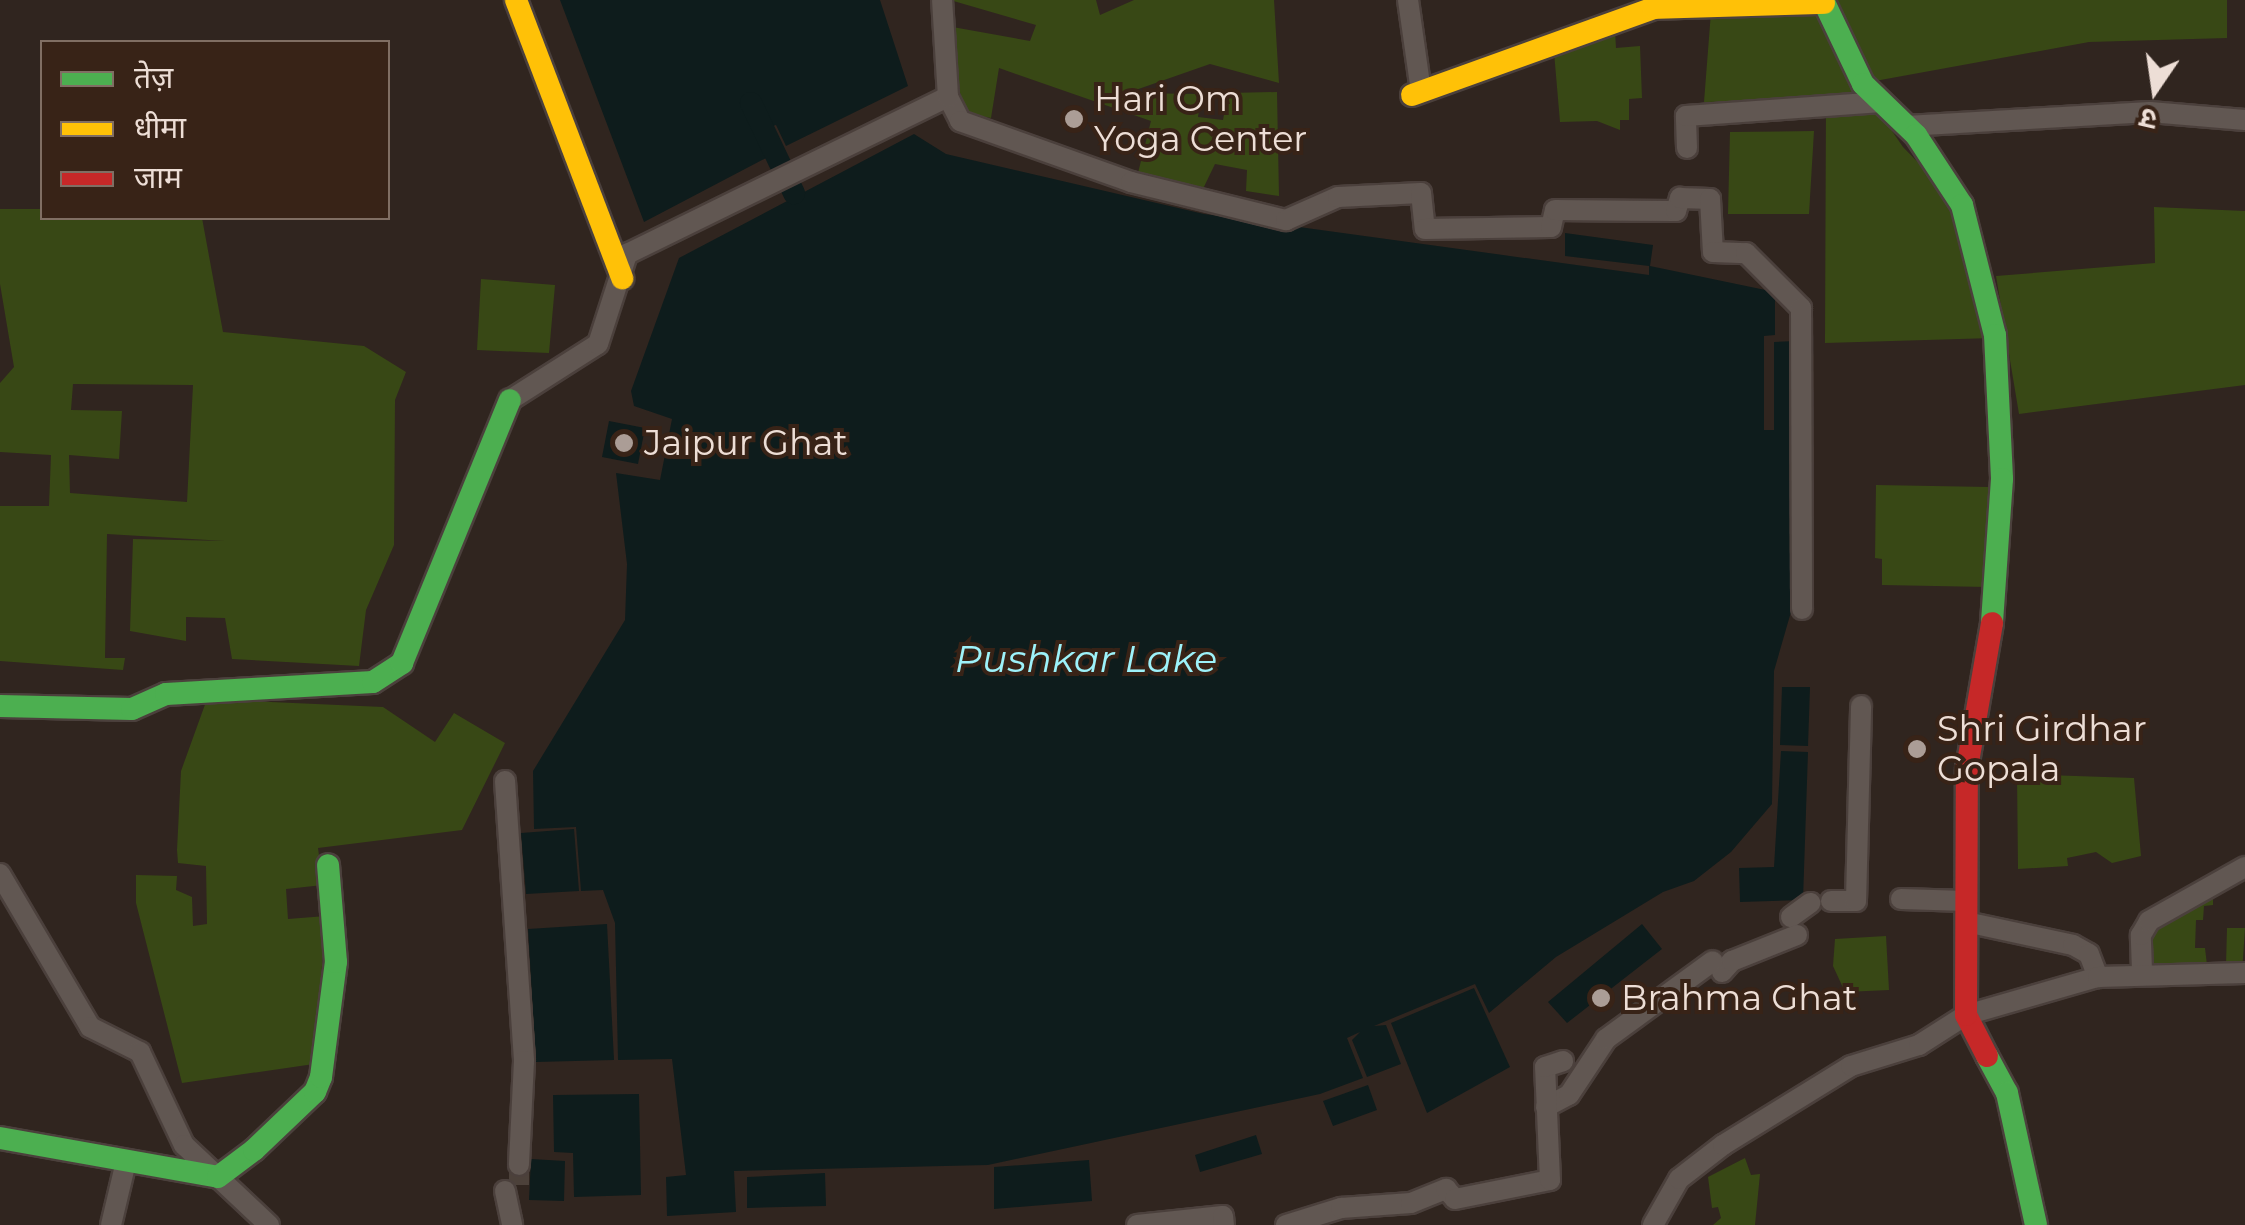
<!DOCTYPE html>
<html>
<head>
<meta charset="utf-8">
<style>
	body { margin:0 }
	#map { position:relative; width:2245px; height:1225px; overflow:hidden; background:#30251f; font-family:Montserrat,"Noto Sans Devanagari",sans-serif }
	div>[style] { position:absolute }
	.green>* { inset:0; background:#384815 }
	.water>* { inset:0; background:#0e1c1c }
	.canal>* { height:22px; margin:-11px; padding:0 11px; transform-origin:11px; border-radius:11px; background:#0e1c1c }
	.street-tunnel>* { height:20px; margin-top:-10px; transform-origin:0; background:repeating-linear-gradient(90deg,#4c413a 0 20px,transparent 0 30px) }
	.roads { filter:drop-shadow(2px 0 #4b403c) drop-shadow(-2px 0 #4b403c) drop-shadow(0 2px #4b403c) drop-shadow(0 -2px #4b403c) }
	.street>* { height:20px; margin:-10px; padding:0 10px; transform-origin:10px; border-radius:10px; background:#615752 }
	.fast>* { height:22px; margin:-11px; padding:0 11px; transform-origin:11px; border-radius:11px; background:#4caf50 }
	.slow>* { height:22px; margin:-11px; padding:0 11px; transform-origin:11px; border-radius:11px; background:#ffc107 }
	.jam>* { height:22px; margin:-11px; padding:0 11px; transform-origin:11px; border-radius:11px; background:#c62828 }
	.dots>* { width:28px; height:28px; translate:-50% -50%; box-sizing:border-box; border:5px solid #382317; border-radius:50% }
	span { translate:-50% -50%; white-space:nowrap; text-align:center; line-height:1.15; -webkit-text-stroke:8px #382317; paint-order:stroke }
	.poi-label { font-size:35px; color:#edded6 }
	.left { translate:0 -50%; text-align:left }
	.water-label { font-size:38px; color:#9df2fa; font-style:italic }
	.legend { position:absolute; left:40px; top:40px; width:350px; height:180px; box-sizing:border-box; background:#382317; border:2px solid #806e63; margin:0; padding:12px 18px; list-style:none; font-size:30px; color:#edded6 }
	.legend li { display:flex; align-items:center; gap:20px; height:50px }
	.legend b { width:50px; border:2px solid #806e63 }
	.north { position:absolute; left:2105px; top:40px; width:100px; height:100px; -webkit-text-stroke:8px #382317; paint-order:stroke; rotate:193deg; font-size:28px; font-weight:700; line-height:40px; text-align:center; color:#edded6 }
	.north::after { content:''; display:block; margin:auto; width:35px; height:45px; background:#edded6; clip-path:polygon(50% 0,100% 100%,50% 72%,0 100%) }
</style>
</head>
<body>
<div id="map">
	<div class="green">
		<div style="clip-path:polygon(950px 0,1096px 0,1100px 15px,1134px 0,1274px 0,1279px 83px,1210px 64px,1127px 93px,1201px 94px,1198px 117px,1223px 120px,1228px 93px,1277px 92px,1279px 196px,1246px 191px,1247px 170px,1215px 164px,1200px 195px,1137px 177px,1151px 121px,999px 68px,991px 118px,964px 113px,947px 26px,1030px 41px,1036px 25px)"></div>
		<div style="clip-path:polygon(1828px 0,2227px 0,2227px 38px,2089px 42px,1864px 83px)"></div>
		<div style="clip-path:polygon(1822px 6px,1855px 77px,1903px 147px,1975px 221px,1993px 338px,1825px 343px,1826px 100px,1704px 102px,1711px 12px)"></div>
		<div style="clip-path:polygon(1615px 30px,1616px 48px,1640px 46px,1642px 98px,1629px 99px,1629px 120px,1620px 120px,1620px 130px,1597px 121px,1560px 122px,1554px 52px)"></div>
		<div style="clip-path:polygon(1814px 131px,1809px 214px,1728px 214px,1730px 132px)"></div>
		<div style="clip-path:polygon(2154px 207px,2245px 211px,2245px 385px,2019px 414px,1996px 276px,2155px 263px)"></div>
		<div style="clip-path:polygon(evenodd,0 209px,42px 209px,42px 218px,202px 218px,223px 332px,364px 346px,406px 372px,395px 400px,394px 545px,366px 610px,359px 666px,232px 659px,225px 618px,186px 617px,186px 641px,130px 631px,133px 539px,225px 541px,107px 534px,105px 658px,125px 658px,123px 670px,0 661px,0 506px,49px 506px,51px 455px,0 452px,0 383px,14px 367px,0 284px,0 209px,73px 384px,193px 385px,187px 502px,70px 493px,69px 455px,119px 459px,122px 411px,71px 410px,73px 384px)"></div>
		<div style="clip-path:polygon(481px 279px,555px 285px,549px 353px,477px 350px)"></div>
		<div style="clip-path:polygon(1876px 485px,1989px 487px,1988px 587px,1882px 585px,1882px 559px,1875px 558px)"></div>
		<div style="clip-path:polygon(207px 699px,383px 707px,435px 742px,454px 713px,505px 743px,462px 830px,318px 848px,323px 885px,286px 889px,288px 919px,326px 916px,314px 1064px,182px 1083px,136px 903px,136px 875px,177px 876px,176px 890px,192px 897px,193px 926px,207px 924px,206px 866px,178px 863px,177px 850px,181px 771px)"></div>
		<div style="clip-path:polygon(2017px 774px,2134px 778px,2141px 856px,2112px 863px,2096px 852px,2067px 858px,2068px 866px,2018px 869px)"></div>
		<div style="clip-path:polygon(2213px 895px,2213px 905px,2204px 906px,2203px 920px,2196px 920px,2195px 948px,2205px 948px,2207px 965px,2226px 965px,2227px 928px,2245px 928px,2242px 973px,2144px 971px,2149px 921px,2199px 907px)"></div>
		<div style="clip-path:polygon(1886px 936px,1889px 990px,1845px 992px,1833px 966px,1835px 939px)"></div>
		<div style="clip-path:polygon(1745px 1158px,1751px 1175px,1760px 1174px,1755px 1225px,1713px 1225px,1721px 1218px,1718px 1207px,1712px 1208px,1708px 1177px)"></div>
	</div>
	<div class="water">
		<div style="clip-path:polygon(560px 0,880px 0,908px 86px,786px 146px,776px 125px,758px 131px,768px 157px,644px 222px)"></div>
		<div style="clip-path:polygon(914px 134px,946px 154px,1204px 214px,1649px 275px,1649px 266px,1565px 256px,1565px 233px,1653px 245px,1650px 266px,1775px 292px,1775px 335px,1764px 336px,1764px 430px,1774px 430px,1774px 342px,1796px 341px,1798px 427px,1790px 428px,1793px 605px,1774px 671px,1772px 804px,1731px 852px,1694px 881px,1663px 892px,1556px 957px,1489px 1013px,1475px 984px,1374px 1026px,1386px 1025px,1401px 1064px,1367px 1077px,1352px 1040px,1360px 1032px,1347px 1038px,1363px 1078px,1320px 1094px,988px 1165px,734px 1171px,736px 1212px,667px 1216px,666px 1177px,686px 1175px,672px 1059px,618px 1060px,615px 923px,603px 890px,581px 891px,576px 827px,534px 829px,533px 771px,625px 620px,627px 564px,616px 473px,660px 480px,672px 419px,634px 406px,631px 391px,679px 258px)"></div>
		<div style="clip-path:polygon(609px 421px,645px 428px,638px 464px,602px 457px)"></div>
		<div style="clip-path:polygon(1782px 687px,1810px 687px,1808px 746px,1780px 745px)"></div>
		<div style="clip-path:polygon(1781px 751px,1808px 752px,1803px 900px,1740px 902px,1739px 868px,1774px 867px)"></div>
		<div style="clip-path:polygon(574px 829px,579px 891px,526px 894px,521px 833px)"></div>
		<div style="clip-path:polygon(607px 924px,614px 1060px,536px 1062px,528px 929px)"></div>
		<div style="clip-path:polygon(1642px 924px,1662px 949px,1567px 1023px,1548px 1002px)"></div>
		<div style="clip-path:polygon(1474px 988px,1510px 1067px,1427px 1113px,1391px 1023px)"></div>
		<div style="clip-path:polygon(1368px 1085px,1377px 1110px,1333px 1126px,1323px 1101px)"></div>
		<div style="clip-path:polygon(639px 1094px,641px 1195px,574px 1197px,573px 1153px,554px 1152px,553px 1095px)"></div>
		<div style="clip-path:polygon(1256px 1135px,1262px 1154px,1200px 1172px,1195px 1155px)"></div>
		<div style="clip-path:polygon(531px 1159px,565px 1161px,564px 1201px,529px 1200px)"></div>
		<div style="clip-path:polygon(1089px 1160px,1092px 1201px,994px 1209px,994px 1167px)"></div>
		<div style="clip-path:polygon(825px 1173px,826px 1206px,747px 1208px,747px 1177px)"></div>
	</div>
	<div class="canal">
		<div style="left:751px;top:103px;width:100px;rotate:64.5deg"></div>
	</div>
	<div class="street-tunnel">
		<div style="left:519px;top:1165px;width:20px;rotate:90deg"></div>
	</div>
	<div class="roads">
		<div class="street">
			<div style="left:1408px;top:0;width:92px;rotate:81.9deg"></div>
			<div style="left:948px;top:97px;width:27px;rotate:63deg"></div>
			<div style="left:960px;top:121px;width:182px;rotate:19.6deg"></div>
			<div style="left:1131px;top:182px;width:160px;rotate:13.8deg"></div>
			<div style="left:1286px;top:220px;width:57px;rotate:-23.9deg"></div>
			<div style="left:1338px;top:197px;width:83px;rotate:-2.8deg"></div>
			<div style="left:1421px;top:193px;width:36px;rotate:84deg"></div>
			<div style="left:1425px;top:229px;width:126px;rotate:-0.9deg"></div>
			<div style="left:1551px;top:227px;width:17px;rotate:-77deg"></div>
			<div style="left:1555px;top:210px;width:121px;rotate:0.5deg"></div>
			<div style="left:1676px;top:211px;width:14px;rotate:-73deg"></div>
			<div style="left:1680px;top:198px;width:30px;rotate:2deg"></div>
			<div style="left:1710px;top:199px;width:53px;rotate:86.8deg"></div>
			<div style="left:1713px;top:252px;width:33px;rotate:2deg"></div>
			<div style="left:1746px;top:253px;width:78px;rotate:45deg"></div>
			<div style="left:1801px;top:308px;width:301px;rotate:89.8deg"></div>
			<div style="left:1906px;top:126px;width:244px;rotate:-3.3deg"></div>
			<div style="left:2150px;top:112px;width:95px;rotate:4.8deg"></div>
			<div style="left:1687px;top:148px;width:32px;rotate:-92deg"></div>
			<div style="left:1686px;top:116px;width:196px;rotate:-4.1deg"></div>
			<div style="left:510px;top:400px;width:104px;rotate:-32.5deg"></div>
			<div style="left:598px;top:344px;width:95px;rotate:-72.1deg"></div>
			<div style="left:627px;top:254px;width:357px;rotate:-26.1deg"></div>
			<div style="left:948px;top:97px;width:97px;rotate:-93.5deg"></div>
			<div style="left:505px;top:781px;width:281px;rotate:86.1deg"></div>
			<div style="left:524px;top:1061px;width:104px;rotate:92.8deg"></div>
			<div style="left:0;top:874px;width:178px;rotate:59.5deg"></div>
			<div style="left:90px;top:1027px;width:56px;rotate:26.6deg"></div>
			<div style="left:140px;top:1052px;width:103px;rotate:64.7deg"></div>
			<div style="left:184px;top:1145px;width:117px;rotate:43.3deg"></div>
			<div style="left:1901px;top:899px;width:65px;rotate:1.8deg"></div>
			<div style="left:1831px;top:901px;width:25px"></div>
			<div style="left:1856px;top:901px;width:195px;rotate:-88.5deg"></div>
			<div style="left:1791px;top:917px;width:24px;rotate:-36deg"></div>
			<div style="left:1966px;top:922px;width:109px;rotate:12.1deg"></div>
			<div style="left:2073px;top:945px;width:18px;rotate:29deg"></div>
			<div style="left:2089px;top:954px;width:25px;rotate:69deg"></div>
			<div style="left:2142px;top:971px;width:36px;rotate:-92deg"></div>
			<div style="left:2141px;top:935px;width:16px;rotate:-60deg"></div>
			<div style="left:2149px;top:921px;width:110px;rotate:-29.4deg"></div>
			<div style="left:1722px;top:972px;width:15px;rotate:-48deg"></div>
			<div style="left:1732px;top:961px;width:70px;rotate:-21.8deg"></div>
			<div style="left:1546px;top:1107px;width:26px;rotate:-28deg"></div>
			<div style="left:1569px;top:1095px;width:67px;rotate:-56.5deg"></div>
			<div style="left:1606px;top:1039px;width:132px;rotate:-36.1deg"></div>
			<div style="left:505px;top:1191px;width:35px;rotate:78deg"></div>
			<div style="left:111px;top:1225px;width:61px;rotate:-76.7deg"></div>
			<div style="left:1137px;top:1225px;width:86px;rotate:-6deg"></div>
			<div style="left:1223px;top:1216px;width:9px;rotate:84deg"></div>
			<div style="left:1286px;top:1225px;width:58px;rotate:-17.2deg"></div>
			<div style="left:1341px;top:1208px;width:70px;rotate:-4.1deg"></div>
			<div style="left:1411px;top:1203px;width:38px;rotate:-22deg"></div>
			<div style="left:1446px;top:1189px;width:13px;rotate:48deg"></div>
			<div style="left:1455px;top:1199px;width:97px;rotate:-11.3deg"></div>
			<div style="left:1550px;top:1180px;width:113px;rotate:-92.5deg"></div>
			<div style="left:1545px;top:1067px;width:19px;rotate:-18deg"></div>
			<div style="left:1653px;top:1225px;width:53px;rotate:-60.5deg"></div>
			<div style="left:1679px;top:1179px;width:56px;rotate:-37.7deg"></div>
			<div style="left:1723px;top:1145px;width:150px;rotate:-31.7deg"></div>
			<div style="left:1851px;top:1066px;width:71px;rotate:-17.2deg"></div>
			<div style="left:1919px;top:1045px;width:56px;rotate:-32.6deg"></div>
			<div style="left:1966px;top:1015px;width:137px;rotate:-16.1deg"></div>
			<div style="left:2098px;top:977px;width:147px;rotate:-1.6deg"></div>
		</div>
		<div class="fast">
			<div style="left:1823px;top:0;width:93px;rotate:64.5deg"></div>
			<div style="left:1863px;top:84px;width:74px;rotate:43.9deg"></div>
			<div style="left:1916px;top:135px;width:84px;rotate:56.7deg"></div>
			<div style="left:1962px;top:205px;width:134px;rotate:75.8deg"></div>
			<div style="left:1995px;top:335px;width:144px;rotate:87.2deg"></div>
			<div style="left:2002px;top:479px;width:144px;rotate:94deg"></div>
			<div style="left:0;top:706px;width:132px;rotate:1.3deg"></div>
			<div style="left:132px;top:709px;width:37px;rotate:-24deg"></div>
			<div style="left:166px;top:694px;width:207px;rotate:-3.3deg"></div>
			<div style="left:373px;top:682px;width:35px;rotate:-33deg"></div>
			<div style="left:402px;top:663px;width:284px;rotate:-67.7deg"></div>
			<div style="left:1987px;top:1056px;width:42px;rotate:61.6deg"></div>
			<div style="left:2007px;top:1093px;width:135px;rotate:77.6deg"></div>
			<div style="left:0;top:1138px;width:221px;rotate:10.1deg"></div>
			<div style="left:218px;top:1177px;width:45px;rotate:-36.9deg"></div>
			<div style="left:254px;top:1150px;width:84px;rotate:-43.6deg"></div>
			<div style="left:315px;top:1092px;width:16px;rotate:-68deg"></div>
			<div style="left:321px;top:1077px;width:116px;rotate:-82.6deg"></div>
			<div style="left:336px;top:962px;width:97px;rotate:-94.7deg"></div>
		</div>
		<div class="slow">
			<div style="left:516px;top:0;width:298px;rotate:69.1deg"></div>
			<div style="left:1412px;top:95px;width:256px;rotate:-19.8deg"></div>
			<div style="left:1653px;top:8px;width:171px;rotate:-1.7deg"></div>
		</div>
		<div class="jam">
			<div style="left:1987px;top:1056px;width:46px;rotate:-117.1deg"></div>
			<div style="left:1966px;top:1015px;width:247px;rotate:-89.8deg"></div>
			<div style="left:1967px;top:768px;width:147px;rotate:-80.2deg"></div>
		</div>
	</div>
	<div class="dots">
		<div style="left:1074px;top:119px;background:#ab9d96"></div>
		<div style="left:624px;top:443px;background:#ab9d96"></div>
		<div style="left:1917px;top:749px;background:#ab9d96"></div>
		<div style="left:1601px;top:998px;background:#ab9d96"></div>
	</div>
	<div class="poi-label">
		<span class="left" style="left:1094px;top:119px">Hari Om<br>Yoga Center</span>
		<span class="left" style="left:644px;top:443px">Jaipur Ghat</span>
		<span class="left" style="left:1937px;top:749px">Shri Girdhar<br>Gopala</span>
		<span class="left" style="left:1621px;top:998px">Brahma Ghat</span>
	</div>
	<div class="water-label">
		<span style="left:1086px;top:659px">Pushkar Lake</span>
	</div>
	<ul class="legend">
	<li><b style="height:12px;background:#4caf50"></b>तेज़</li>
	<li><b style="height:12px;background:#ffc107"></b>धीमा</li>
	<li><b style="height:12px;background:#c62828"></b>जाम</li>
	</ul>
	<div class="north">उ</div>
</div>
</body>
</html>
